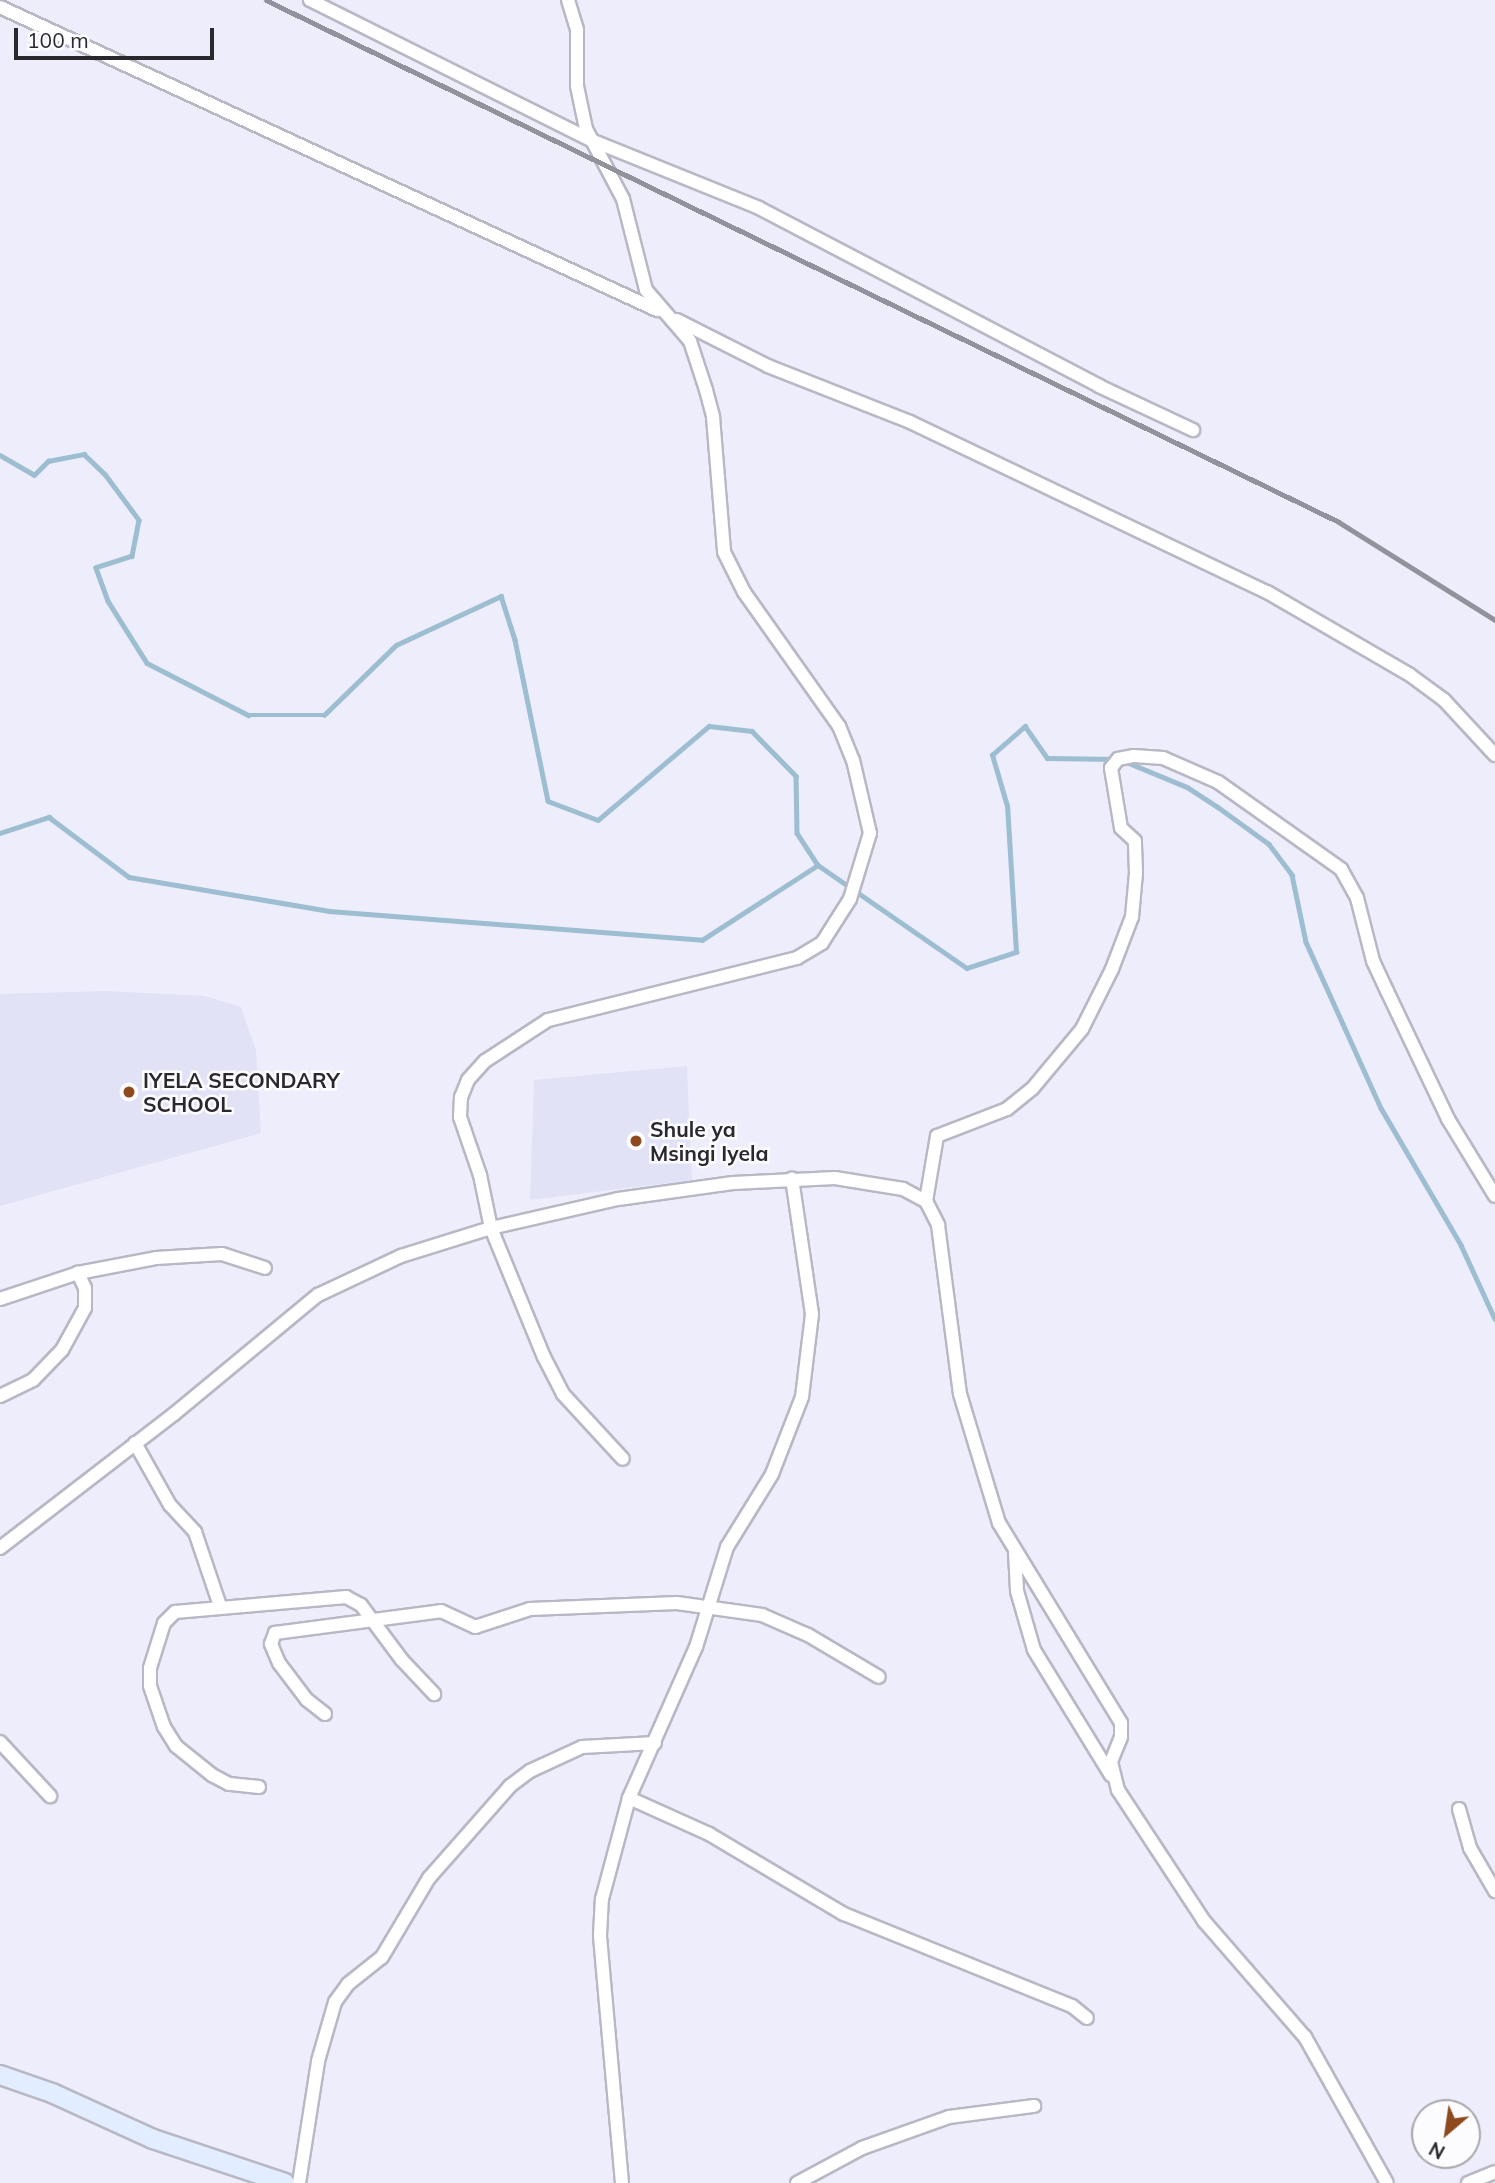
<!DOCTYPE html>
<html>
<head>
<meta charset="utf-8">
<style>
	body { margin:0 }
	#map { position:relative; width:1495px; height:2183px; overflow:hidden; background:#ededfb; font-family:Mulish,sans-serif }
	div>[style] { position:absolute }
	.built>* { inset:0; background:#e2e2f7 }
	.stream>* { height:4.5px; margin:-2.25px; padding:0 2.25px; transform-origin:2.25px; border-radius:2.25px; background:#9dbdd1 }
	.roads { filter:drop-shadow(2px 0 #b8b8c5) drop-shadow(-2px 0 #b8b8c5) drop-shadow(0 2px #b8b8c5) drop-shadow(0 -2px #b8b8c5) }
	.street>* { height:12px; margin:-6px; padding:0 6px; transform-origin:6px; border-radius:6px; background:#fff }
	.secondary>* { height:18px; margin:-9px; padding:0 9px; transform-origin:9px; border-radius:9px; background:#e2edff }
	.rail>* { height:4.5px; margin:-2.25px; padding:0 2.25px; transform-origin:2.25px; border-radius:2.25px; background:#92929c }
	.dots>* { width:19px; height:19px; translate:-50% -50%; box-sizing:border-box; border:4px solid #fcfcff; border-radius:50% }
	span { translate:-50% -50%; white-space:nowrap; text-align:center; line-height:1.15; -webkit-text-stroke:5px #fcfcff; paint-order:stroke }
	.poi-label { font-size:21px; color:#29282e; font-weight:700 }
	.left { translate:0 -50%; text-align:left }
	.north { position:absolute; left:1411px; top:2099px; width:70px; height:70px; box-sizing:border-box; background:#fcfcff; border:2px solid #a8a7ab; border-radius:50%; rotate:209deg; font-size:19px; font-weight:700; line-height:28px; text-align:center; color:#29282e }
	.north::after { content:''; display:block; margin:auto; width:24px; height:32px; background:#8e4a1d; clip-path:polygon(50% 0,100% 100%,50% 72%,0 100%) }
	.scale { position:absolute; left:14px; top:28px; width:200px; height:32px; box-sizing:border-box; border:4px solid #29282e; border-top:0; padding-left:9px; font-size:21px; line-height:24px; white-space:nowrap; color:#29282e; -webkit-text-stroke:5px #fcfcff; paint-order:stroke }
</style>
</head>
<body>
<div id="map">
	<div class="built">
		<div style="clip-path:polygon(106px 991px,205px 996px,241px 1007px,256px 1050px,261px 1133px,0 1206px,0 994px)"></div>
		<div style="clip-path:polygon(687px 1066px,692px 1180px,530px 1200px,534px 1080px)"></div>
	</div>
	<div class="stream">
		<div style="left:0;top:455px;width:39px;rotate:30deg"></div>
		<div style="left:34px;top:475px;width:20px;rotate:-45deg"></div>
		<div style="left:48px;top:461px;width:37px;rotate:-11deg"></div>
		<div style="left:84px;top:454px;width:29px;rotate:44deg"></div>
		<div style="left:105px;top:474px;width:57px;rotate:53.5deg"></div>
		<div style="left:139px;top:520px;width:37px;rotate:101deg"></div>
		<div style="left:132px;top:556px;width:38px;rotate:162deg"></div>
		<div style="left:96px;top:568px;width:35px;rotate:70deg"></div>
		<div style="left:108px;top:601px;width:73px;rotate:57.8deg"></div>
		<div style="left:147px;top:663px;width:114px;rotate:27.2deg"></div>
		<div style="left:248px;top:715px;width:76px"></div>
		<div style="left:324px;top:715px;width:100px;rotate:-44.2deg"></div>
		<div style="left:396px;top:645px;width:116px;rotate:-25deg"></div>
		<div style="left:501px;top:596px;width:46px;rotate:72.3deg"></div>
		<div style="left:515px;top:640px;width:164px;rotate:78.4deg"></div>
		<div style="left:548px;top:801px;width:53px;rotate:20.8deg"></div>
		<div style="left:598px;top:820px;width:145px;rotate:-40.3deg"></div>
		<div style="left:709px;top:726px;width:43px;rotate:6.6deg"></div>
		<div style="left:752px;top:731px;width:63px;rotate:45.6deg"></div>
		<div style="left:796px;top:776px;width:57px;rotate:89deg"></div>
		<div style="left:797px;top:833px;width:38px;rotate:57deg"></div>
		<div style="left:818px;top:865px;width:181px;rotate:34.7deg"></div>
		<div style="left:967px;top:968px;width:52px;rotate:-18.1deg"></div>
		<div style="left:1016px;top:952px;width:146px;rotate:-93.5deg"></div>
		<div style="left:1007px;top:806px;width:53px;rotate:-106.4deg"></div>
		<div style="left:992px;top:755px;width:44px;rotate:-41.3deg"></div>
		<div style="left:1025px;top:726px;width:39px;rotate:55deg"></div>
		<div style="left:1047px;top:758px;width:69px;rotate:0.8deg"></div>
		<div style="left:1124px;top:761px;width:68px;rotate:22.4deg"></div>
		<div style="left:1187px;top:787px;width:37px;rotate:33deg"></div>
		<div style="left:1218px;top:807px;width:63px;rotate:36deg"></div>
		<div style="left:1269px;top:844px;width:39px;rotate:53deg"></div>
		<div style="left:1292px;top:875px;width:68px;rotate:78.2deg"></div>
		<div style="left:1306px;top:942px;width:182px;rotate:65.7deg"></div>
		<div style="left:1381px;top:1108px;width:159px;rotate:59.7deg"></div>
		<div style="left:1461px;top:1245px;width:81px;rotate:65.3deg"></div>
		<div style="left:0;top:833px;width:52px;rotate:-18.1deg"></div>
		<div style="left:49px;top:817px;width:100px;rotate:36.9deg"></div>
		<div style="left:129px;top:877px;width:203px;rotate:9.6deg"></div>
		<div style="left:329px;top:911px;width:374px;rotate:4.4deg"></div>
		<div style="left:702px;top:940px;width:138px;rotate:-32.9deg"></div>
	</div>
	<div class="roads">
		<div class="street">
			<div style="left:310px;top:0;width:314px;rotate:26.5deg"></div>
			<div style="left:591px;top:140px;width:181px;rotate:22deg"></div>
			<div style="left:759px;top:208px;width:384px;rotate:27.6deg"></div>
			<div style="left:1099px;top:386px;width:104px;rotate:25.1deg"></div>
			<div style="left:568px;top:0;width:31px;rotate:73deg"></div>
			<div style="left:577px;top:30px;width:56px;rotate:90deg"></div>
			<div style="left:577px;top:86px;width:44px;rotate:78.2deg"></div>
			<div style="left:586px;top:129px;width:79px;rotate:62.1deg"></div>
			<div style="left:623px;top:199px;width:94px;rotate:75.8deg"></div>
			<div style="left:646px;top:290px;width:67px;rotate:49.2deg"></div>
			<div style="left:690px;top:341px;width:52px;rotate:71.9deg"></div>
			<div style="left:706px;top:390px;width:28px;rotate:75deg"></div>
			<div style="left:713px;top:417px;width:135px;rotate:85.3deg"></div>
			<div style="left:724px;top:552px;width:45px;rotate:63.4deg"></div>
			<div style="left:744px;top:592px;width:164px;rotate:54.7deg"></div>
			<div style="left:839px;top:726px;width:37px;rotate:68deg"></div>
			<div style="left:853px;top:760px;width:75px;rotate:76.9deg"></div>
			<div style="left:870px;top:833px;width:69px;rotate:106.9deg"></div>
			<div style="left:850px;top:899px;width:52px;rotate:122.5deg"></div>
			<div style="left:822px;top:943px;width:29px;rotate:149deg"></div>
			<div style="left:797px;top:958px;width:257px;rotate:166deg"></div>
			<div style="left:548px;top:1020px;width:75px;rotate:146.9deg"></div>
			<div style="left:485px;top:1061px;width:25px;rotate:132deg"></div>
			<div style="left:468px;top:1080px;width:18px;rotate:112deg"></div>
			<div style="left:461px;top:1097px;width:20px;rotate:93deg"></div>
			<div style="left:460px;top:1117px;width:61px;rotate:71deg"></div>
			<div style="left:480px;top:1175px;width:54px;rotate:78.3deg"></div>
			<div style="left:491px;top:1228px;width:139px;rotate:67.7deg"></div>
			<div style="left:544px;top:1357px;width:42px;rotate:62.8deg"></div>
			<div style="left:563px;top:1394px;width:88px;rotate:47.3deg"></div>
			<div style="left:0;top:7px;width:724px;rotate:24.76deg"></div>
			<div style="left:677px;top:320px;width:102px;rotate:26.8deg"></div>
			<div style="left:768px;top:366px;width:153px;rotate:21.5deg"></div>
			<div style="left:910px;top:422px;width:395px;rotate:25.5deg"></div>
			<div style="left:1267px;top:592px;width:165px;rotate:30.1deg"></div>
			<div style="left:1410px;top:675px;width:42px;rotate:36.3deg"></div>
			<div style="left:1444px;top:700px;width:75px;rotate:47.2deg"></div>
			<div style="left:926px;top:1201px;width:66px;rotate:-80.4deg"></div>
			<div style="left:937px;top:1136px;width:75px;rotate:-21.1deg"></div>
			<div style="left:1007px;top:1109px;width:32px;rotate:-39deg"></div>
			<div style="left:1032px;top:1089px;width:78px;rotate:-50.2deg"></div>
			<div style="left:1082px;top:1029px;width:67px;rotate:-63.4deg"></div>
			<div style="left:1112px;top:969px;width:56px;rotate:-69deg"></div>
			<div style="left:1132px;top:917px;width:44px;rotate:-84.8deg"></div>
			<div style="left:1136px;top:873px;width:32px;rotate:-92deg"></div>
			<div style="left:1135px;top:841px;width:19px;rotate:-137deg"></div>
			<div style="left:1121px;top:828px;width:61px;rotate:-99.5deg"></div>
			<div style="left:1111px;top:768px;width:11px;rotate:-52deg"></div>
			<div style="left:1118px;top:759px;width:16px;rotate:-11deg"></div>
			<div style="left:1134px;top:756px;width:29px;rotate:4deg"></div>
			<div style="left:1163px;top:758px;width:60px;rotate:23.6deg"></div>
			<div style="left:1218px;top:782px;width:151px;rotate:35.3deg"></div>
			<div style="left:1341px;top:869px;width:33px;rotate:61deg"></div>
			<div style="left:1357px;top:898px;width:65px;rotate:75.7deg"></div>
			<div style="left:1373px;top:961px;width:33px;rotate:65deg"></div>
			<div style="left:1387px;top:991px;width:142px;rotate:64.5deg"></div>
			<div style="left:1448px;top:1119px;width:90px;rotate:58.6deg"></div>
			<div style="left:0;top:1299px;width:82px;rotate:-18.4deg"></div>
			<div style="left:78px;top:1273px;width:79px;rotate:-10.9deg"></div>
			<div style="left:156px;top:1258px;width:66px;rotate:-3.5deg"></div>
			<div style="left:222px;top:1254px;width:45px;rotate:18deg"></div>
			<div style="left:0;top:1396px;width:37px;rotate:-26deg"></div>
			<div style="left:33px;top:1380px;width:42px;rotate:-46deg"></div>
			<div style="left:62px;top:1350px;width:48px;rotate:-61.3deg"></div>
			<div style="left:85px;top:1308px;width:20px;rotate:-90deg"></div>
			<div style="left:85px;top:1288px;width:17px;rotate:-115deg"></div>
			<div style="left:135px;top:1443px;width:71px;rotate:60.6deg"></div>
			<div style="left:170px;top:1505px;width:37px;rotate:47deg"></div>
			<div style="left:195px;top:1532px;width:78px;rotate:71.3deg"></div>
			<div style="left:0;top:1548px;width:220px;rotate:-37.6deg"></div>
			<div style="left:174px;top:1414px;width:187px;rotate:-39.6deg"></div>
			<div style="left:318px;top:1295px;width:92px;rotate:-25.2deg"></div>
			<div style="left:401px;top:1256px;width:94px;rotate:-17.3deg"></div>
			<div style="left:491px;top:1228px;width:130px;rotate:-12.9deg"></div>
			<div style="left:618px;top:1199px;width:116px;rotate:-7.9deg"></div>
			<div style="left:733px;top:1183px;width:102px;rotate:-2.8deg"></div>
			<div style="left:835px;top:1178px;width:69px;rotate:9.2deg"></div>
			<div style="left:903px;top:1189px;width:26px;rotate:28deg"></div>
			<div style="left:926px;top:1201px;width:27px;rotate:63deg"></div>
			<div style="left:938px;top:1225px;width:170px;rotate:82.6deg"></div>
			<div style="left:960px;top:1394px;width:135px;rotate:73.2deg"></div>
			<div style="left:999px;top:1523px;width:234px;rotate:58.6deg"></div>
			<div style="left:1121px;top:1723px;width:14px;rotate:90deg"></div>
			<div style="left:1121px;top:1737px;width:27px;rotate:112deg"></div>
			<div style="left:1111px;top:1762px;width:29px;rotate:76deg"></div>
			<div style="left:1118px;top:1790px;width:157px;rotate:56.7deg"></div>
			<div style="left:1204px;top:1921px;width:154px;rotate:49deg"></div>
			<div style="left:1305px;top:2037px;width:167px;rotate:60.7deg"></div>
			<div style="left:1015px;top:1552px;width:39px;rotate:87deg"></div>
			<div style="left:1017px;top:1591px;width:61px;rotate:73.9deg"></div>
			<div style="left:1034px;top:1650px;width:147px;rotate:58.4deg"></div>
			<div style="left:325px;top:1714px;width:23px;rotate:-142deg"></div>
			<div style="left:307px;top:1700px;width:46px;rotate:-127.1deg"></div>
			<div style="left:279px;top:1663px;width:21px;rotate:-113deg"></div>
			<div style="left:271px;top:1644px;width:12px;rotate:-70deg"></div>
			<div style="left:275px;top:1633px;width:167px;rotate:-7.5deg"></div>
			<div style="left:441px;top:1611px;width:38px;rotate:25deg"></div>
			<div style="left:475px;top:1627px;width:58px;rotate:-18.1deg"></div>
			<div style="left:530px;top:1609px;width:147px;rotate:-2.3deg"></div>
			<div style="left:677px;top:1603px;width:86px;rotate:8deg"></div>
			<div style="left:762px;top:1615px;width:50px;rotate:23.5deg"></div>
			<div style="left:808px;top:1635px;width:82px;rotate:30.6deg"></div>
			<div style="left:0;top:1742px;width:74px;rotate:47.2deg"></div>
			<div style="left:259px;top:1787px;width:30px;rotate:-174deg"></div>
			<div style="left:229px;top:1784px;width:19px;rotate:-152deg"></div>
			<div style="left:212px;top:1775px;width:46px;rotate:-141.1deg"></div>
			<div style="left:176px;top:1746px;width:22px;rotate:-122deg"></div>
			<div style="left:164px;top:1727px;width:43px;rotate:-108.9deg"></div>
			<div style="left:150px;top:1686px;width:18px;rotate:-90deg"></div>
			<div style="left:150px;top:1668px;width:47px;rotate:-72.7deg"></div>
			<div style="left:164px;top:1623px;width:16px;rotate:-45deg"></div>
			<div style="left:175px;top:1612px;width:172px;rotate:-5deg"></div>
			<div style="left:346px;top:1597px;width:17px;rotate:28deg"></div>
			<div style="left:361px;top:1605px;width:69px;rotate:53.3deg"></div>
			<div style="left:402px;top:1660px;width:47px;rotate:46.7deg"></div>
			<div style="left:629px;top:1798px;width:88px;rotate:24.2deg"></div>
			<div style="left:709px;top:1834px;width:157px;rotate:30.7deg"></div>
			<div style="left:844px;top:1914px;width:246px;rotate:22deg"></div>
			<div style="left:1072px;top:2006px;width:19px;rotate:39deg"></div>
			<div style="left:1459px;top:1809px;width:41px;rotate:74.2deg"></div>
			<div style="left:1470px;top:1848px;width:50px;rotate:59.8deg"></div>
			<div style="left:299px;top:2183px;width:123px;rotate:-81.1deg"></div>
			<div style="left:318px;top:2061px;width:61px;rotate:-73.9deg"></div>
			<div style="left:335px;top:2002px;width:22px;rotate:-54deg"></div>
			<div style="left:348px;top:1984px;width:43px;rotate:-38.5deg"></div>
			<div style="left:382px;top:1957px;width:92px;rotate:-59.3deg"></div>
			<div style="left:429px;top:1878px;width:123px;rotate:-48.6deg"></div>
			<div style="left:510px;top:1786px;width:25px;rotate:-37deg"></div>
			<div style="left:530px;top:1771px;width:57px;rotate:-24.8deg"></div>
			<div style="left:582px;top:1747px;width:73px;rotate:-3.1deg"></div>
			<div style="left:622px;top:2183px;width:249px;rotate:-95.1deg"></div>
			<div style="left:600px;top:1935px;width:36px;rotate:-87deg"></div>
			<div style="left:602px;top:1899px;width:105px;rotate:-75deg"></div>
			<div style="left:629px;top:1798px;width:165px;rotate:-66.1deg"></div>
			<div style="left:696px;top:1647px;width:105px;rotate:-72.8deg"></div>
			<div style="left:727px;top:1547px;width:86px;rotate:-58.3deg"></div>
			<div style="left:772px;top:1474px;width:83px;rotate:-68.7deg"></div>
			<div style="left:802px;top:1397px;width:84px;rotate:-83.1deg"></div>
			<div style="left:812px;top:1314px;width:137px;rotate:-98.4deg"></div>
			<div style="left:797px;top:2183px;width:74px;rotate:-28.3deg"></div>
			<div style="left:862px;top:2148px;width:92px;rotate:-19.6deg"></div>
			<div style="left:949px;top:2117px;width:86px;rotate:-7.4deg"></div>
			<div style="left:1468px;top:2183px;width:29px;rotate:-22deg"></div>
		</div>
		<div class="secondary">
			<div style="left:0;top:2075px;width:55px;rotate:19.1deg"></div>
			<div style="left:52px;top:2093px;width:111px;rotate:24.5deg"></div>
			<div style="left:153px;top:2139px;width:139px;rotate:18.4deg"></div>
		</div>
	</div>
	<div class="rail">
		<div style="left:266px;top:0;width:1193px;rotate:25.94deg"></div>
		<div style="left:1339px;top:522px;width:184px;rotate:32.1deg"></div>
	</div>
	<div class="dots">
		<div style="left:129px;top:1092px;background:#8e4a1d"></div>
		<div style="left:636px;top:1141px;background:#8e4a1d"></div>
	</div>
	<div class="poi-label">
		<span class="left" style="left:143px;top:1092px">IYELA SECONDARY<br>SCHOOL</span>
		<span class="left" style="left:650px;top:1141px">Shule ya<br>Msingi Iyela</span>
	</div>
	<div class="north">N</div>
	<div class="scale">100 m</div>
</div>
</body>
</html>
